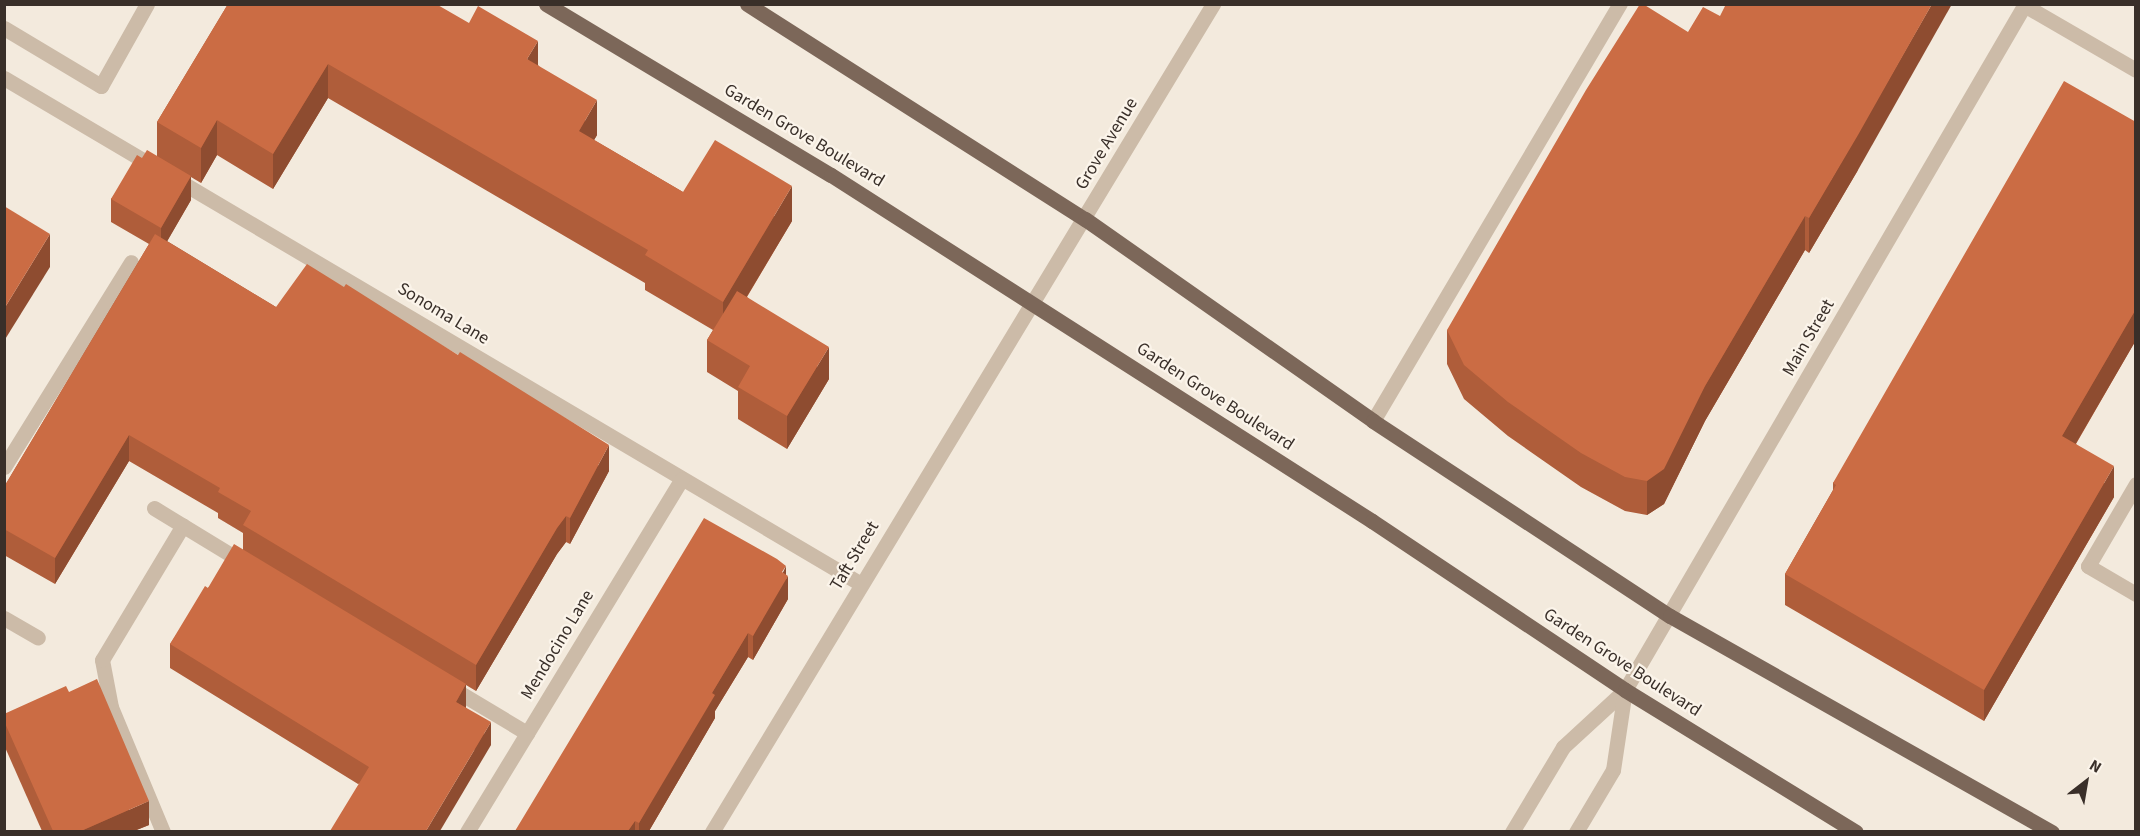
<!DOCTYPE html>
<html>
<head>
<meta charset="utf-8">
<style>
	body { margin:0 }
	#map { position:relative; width:2140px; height:836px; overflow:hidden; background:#f3eadd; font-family:"Source Sans 3",sans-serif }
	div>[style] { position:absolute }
	.minor>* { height:15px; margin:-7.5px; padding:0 7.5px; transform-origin:7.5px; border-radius:7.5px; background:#ccbba8 }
	.major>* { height:15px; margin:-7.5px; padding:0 7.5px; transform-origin:7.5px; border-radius:7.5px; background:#7c6759 }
	.wall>* { inset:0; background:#af5d3a }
	.shaded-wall>* { inset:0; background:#8e4c30 }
	.building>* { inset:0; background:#cb6c44 }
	span { translate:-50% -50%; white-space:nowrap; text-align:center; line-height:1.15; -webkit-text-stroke:4.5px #fbf4ea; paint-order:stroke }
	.street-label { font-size:18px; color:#392f29 }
	.frame { position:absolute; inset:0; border:6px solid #392f29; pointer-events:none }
	.north { position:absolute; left:2056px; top:752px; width:60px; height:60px; -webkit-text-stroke:4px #fbf4ea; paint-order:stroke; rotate:31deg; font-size:16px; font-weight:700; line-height:24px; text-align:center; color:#392f29 }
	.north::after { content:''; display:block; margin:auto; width:21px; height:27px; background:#392f29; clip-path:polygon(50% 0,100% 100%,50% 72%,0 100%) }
</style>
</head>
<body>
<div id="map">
	<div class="minor">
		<div style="left:2024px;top:5px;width:129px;rotate:30.1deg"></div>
		<div style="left:4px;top:28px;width:113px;rotate:30.9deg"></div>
		<div style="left:101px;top:86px;width:94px;rotate:-60.7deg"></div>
		<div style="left:4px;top:78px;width:173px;rotate:30.6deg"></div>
		<div style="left:174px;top:178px;width:798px;rotate:30.58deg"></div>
		<div style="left:1373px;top:421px;width:485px;rotate:-59.4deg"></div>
		<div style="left:4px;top:467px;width:241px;rotate:-58.2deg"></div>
		<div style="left:2136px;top:484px;width:95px;rotate:120.3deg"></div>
		<div style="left:2088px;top:566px;width:56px;rotate:30.3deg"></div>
		<div style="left:154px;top:508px;width:105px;rotate:31.4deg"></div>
		<div style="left:4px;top:618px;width:39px;rotate:30deg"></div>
		<div style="left:450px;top:687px;width:90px;rotate:30.9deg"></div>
		<div style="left:163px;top:832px;width:135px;rotate:-112.6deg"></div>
		<div style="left:111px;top:707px;width:48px;rotate:-100.8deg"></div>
		<div style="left:102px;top:660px;width:157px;rotate:-59deg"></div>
		<div style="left:467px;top:832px;width:413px;rotate:-58.7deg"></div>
		<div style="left:712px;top:832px;width:968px;rotate:-58.82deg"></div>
		<div style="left:1512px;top:832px;width:99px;rotate:-59deg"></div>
		<div style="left:1563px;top:747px;width:84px;rotate:-42.6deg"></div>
		<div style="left:1625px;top:690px;width:794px;rotate:-59.75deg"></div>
		<div style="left:1576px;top:832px;width:72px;rotate:-59.2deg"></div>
		<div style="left:1613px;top:770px;width:81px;rotate:-81.5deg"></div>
	</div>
	<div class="major">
		<div style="left:546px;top:4px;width:332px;rotate:31deg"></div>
		<div style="left:831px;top:175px;width:642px;rotate:32.6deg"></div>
		<div style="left:1372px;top:521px;width:304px;rotate:33.7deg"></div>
		<div style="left:1625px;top:690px;width:271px;rotate:31.6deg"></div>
		<div style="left:747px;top:4px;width:401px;rotate:32.5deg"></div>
		<div style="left:1085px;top:219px;width:352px;rotate:35deg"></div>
		<div style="left:1373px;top:421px;width:355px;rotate:33.3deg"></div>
		<div style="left:1670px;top:616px;width:439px;rotate:29.5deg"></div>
	</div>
	<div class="wall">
		<div style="clip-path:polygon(228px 4px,538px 65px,597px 135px,594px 140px,683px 192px,792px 221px,747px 297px,829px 379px,787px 449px,738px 419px,738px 391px,707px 372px,707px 340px,713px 330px,645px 290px,645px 283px,328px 98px,273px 189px,217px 155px,201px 183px,191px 177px,191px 200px,167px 241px,276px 307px,609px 471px,570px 544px,566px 542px,557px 554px,476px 691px,466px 685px,466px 708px,491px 745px,358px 784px,170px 668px,170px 644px,208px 588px,243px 550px,243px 533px,218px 518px,218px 513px,129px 461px,55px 584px,4px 555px,4px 487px,149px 244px,111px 222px,111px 199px,142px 158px,157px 156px,157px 122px)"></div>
		<div style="clip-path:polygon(2136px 122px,2136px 340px,2076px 444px,2114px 497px,1984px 721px,1785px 605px,1785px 574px,1833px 490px,1833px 483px)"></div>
		<div style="clip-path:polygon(1858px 170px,1809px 253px,1805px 250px,1705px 421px,1664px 504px,1647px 515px,1625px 511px,1581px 487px,1508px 436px,1464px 399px,1447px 364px,1447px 330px)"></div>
		<div style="clip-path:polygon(786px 575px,788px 599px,753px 660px,748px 657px,715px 711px,715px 718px,649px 831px,515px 831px)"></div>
		<div style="clip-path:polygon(4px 714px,149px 825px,134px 831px,42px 831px,4px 745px)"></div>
	</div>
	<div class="shaded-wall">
		<div style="clip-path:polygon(1932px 4px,1952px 4px,1858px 170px,1809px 253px,1809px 218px)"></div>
		<div style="clip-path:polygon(538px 41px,538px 76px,527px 59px)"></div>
		<div style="clip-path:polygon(328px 64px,328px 98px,273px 189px,273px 154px)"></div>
		<div style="clip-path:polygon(597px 100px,597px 135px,579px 166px,579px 131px)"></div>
		<div style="clip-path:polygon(217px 120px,217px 155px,201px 183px,201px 148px)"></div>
		<div style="clip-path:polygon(191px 176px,191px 200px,161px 252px,161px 228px)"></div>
		<div style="clip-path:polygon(792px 186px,792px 221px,723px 336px,723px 302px)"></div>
		<div style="clip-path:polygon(1805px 216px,1805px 250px,1705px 421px,1664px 504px,1647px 515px,1647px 481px,1705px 386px)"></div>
		<div style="clip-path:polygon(50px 234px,50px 267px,4px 341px,4px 309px)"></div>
		<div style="clip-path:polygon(2136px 309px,2136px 340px,2062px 467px,2062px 436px)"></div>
		<div style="clip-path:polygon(829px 347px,829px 379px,787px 449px,787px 416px)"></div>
		<div style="clip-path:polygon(129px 435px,129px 461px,55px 584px,55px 558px)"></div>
		<div style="clip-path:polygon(609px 445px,609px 471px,570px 544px,570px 518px)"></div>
		<div style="clip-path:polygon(2114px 466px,2114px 497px,1984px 721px,1984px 690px)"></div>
		<div style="clip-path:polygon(566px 516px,566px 542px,557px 554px,476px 691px,476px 665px,557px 528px)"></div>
		<div style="clip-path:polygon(786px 566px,786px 579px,788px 576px,788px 599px,753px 660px,753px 636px)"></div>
		<div style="clip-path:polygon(748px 633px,748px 657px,715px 711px,715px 718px,649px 831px,639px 831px,639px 823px,712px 693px)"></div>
		<div style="clip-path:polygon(466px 684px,466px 708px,456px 702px)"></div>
		<div style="clip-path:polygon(491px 722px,491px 745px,440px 831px,426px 831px)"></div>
		<div style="clip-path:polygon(149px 801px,149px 825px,134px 831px,81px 831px)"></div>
		<div style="clip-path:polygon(635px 821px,635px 831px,628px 831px)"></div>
	</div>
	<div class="building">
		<div style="clip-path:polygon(228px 4px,436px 4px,469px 23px,478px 6px,538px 41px,527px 59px,597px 100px,579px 131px,683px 192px,715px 140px,792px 186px,723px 302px,645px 255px,648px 250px,328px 64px,273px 154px,217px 120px,201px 148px,157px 122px)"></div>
		<div style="clip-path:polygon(1640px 4px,1643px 4px,1688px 32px,1703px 7px,1720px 16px,1726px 4px,1932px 4px,1858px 135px,1809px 218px,1805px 216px,1705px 386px,1664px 469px,1647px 481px,1625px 477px,1581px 453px,1508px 402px,1464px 365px,1447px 330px,1586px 90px)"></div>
		<div style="clip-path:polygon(2064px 81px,2136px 122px,2136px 309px,2062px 436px,2114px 466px,1984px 690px,1785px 574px,1836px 485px,1833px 483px)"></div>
		<div style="clip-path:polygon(147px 150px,191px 176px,161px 228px,111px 199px,137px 155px,142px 158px)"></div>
		<div style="clip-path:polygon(4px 206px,50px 234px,4px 309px)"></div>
		<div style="clip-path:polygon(155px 234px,276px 307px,307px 264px,344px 287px,346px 284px,458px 355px,460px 352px,609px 445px,570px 518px,566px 516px,557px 528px,476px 665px,243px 525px,251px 511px,218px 492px,220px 488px,129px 435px,55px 558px,4px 529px,4px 487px)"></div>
		<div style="clip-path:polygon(737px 291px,829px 347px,787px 416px,738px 387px,750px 366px,707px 340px)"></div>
		<div style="clip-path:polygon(704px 518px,777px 559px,786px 566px,782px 572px,788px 576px,753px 636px,748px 633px,712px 693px,715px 695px,639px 823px,635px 821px,628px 831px,515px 831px)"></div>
		<div style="clip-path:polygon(234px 544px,466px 684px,456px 702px,491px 722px,426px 831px,330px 831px,369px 767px,170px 644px,205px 586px,208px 588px)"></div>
		<div style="clip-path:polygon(97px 679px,149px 801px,81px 831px,53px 831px,4px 721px,4px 714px,66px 686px,69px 692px)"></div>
	</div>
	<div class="street-label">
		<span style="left:804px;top:136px;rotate:31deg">Garden Grove Boulevard</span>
		<span style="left:1107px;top:144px;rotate:-59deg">Grove Avenue</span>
		<span style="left:443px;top:314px;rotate:31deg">Sonoma Lane</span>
		<span style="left:1809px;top:338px;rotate:-60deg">Main Street</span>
		<span style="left:1215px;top:397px;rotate:33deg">Garden Grove Boulevard</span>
		<span style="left:855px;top:556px;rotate:-59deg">Taft Street</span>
		<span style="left:558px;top:645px;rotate:-59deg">Mendocino Lane</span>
		<span style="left:1622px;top:663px;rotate:33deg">Garden Grove Boulevard</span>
	</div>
	<div class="frame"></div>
	<div class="north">N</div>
</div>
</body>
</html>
